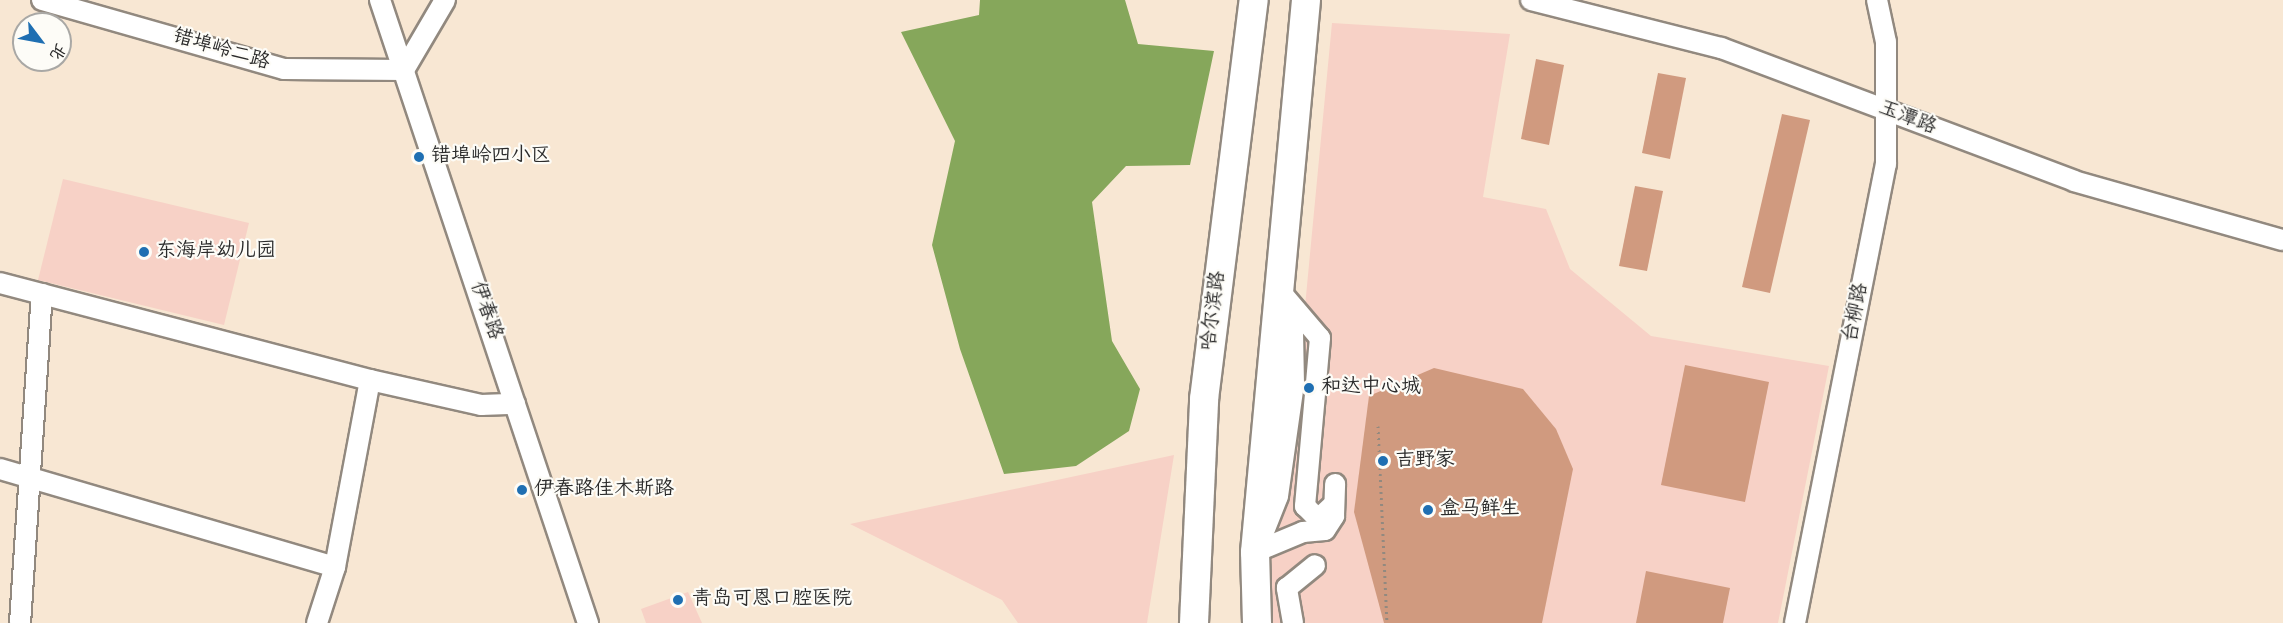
<!DOCTYPE html>
<html>
<head>
<meta charset="utf-8">
<style>
	body { margin:0 }
	#map { position:relative; width:2283px; height:623px; overflow:hidden; background:#f8e7d3; font-family:"Gochi Hand","LXGW WenKai TC",sans-serif }
	div>[style] { position:absolute }
	.built>* { inset:0; background:#f7d1c6 }
	.forest>* { inset:0; background:#86a75b }
	.building>* { inset:0; background:#d09a7f }
	.path>* { height:3px; margin-top:-1.5px; transform-origin:0; background:repeating-linear-gradient(90deg,#92897f 0 1.5px,transparent 0 6px) }
	.roads { filter:drop-shadow(2px 0 #92897f) drop-shadow(-2px 0 #92897f) drop-shadow(0 2px #92897f) drop-shadow(0 -2px #92897f) }
	.minor>* { height:20px; margin:-10px; padding:0 10px; transform-origin:10px; border-radius:10px; background:#fff }
	.highway>* { height:28px; margin:-14px; padding:0 14px; transform-origin:14px; border-radius:14px; background:#fff }
	.dots>* { width:16px; height:16px; translate:-50% -50%; box-sizing:border-box; border:3px solid #fdfcf7; border-radius:50% }
	span { translate:-50% -50%; white-space:nowrap; text-align:center; line-height:1.15; -webkit-text-stroke:4.5px #fdfcf7; paint-order:stroke }
	.street-label { font-size:20px; color:#2b2b2b }
	.poi-label { font-size:20px; color:#2b2b2b }
	.left { translate:0 -50%; text-align:left }
	.north { position:absolute; left:12px; top:12px; width:60px; height:60px; box-sizing:border-box; background:#fdfcf7; border:2px solid #a9a8a5; border-radius:50%; rotate:122deg; font-size:16px; font-weight:700; line-height:24px; text-align:center; color:#2b2b2b }
	.north::after { content:''; display:block; margin:auto; width:21px; height:27px; background:#1f6fb2; clip-path:polygon(50% 0,100% 100%,50% 72%,0 100%) }
</style>
</head>
<body>
<div id="map">
	<div class="built">
		<div style="clip-path:polygon(1332px 23px,1510px 34px,1483px 197px,1546px 209px,1570px 269px,1651px 336px,1829px 366px,1778px 623px,1262px 623px,1259px 568px,1286px 506px)"></div>
		<div style="clip-path:polygon(63px 179px,249px 223px,224px 325px,38px 280px)"></div>
		<div style="clip-path:polygon(1174px 455px,1147px 623px,1018px 623px,1002px 600px,850px 524px)"></div>
		<div style="clip-path:polygon(688px 592px,702px 623px,646px 623px,641px 609px)"></div>
	</div>
	<div class="forest">
		<div style="clip-path:polygon(980px 0,1125px 0,1138px 44px,1214px 51px,1190px 165px,1126px 166px,1092px 202px,1112px 341px,1140px 389px,1129px 431px,1076px 466px,1004px 474px,960px 349px,932px 245px,955px 141px,901px 32px,979px 15px)"></div>
	</div>
	<div class="building">
		<div style="clip-path:polygon(1536px 59px,1564px 65px,1549px 145px,1521px 139px)"></div>
		<div style="clip-path:polygon(1658px 73px,1686px 78px,1670px 159px,1642px 153px)"></div>
		<div style="clip-path:polygon(1782px 114px,1810px 120px,1770px 293px,1742px 287px)"></div>
		<div style="clip-path:polygon(1635px 186px,1663px 191px,1647px 271px,1619px 266px)"></div>
		<div style="clip-path:polygon(1685px 365px,1769px 382px,1745px 502px,1661px 485px)"></div>
		<div style="clip-path:polygon(1434px 368px,1523px 389px,1556px 429px,1573px 469px,1542px 623px,1384px 623px,1354px 512px,1369px 396px)"></div>
		<div style="clip-path:polygon(1646px 571px,1730px 588px,1723px 623px,1636px 623px)"></div>
	</div>
	<div class="path">
		<div style="left:1378px;top:426px;width:197px;rotate:87.4deg"></div>
	</div>
	<div class="roads">
		<div class="minor">
			<div style="left:42px;top:0;width:252px;rotate:15.9deg"></div>
			<div style="left:284px;top:69px;width:120px;rotate:0.5deg"></div>
			<div style="left:380px;top:0;width:657px;rotate:71.54deg"></div>
			<div style="left:1531px;top:0;width:196px;rotate:14.2deg"></div>
			<div style="left:1721px;top:48px;width:377px;rotate:20.6deg"></div>
			<div style="left:2074px;top:181px;width:217px;rotate:15.8deg"></div>
			<div style="left:404px;top:70px;width:81px;rotate:-59.6deg"></div>
			<div style="left:0;top:283px;width:383px;rotate:14.7deg"></div>
			<div style="left:370px;top:380px;width:114px;rotate:12.7deg"></div>
			<div style="left:481px;top:405px;width:34px;rotate:-2deg"></div>
			<div style="left:1279px;top:290px;width:63px;rotate:49.5deg"></div>
			<div style="left:1320px;top:338px;width:169px;rotate:95.1deg"></div>
			<div style="left:1305px;top:506px;width:18px;rotate:45deg"></div>
			<div style="left:1318px;top:519px;width:22px;rotate:-43deg"></div>
			<div style="left:0;top:469px;width:349px;rotate:16.3deg"></div>
			<div style="left:1261px;top:539px;width:46px;rotate:-68.4deg"></div>
			<div style="left:1278px;top:496px;width:113px;rotate:-81.9deg"></div>
			<div style="left:1294px;top:384px;width:51px;rotate:-91.1deg"></div>
			<div style="left:1293px;top:333px;width:29px;rotate:-124deg"></div>
			<div style="left:1255px;top:552px;width:52px;rotate:-22.6deg"></div>
			<div style="left:1303px;top:532px;width:22px;rotate:-5deg"></div>
			<div style="left:1325px;top:530px;width:17px;rotate:-57deg"></div>
			<div style="left:1334px;top:516px;width:32px;rotate:-88deg"></div>
			<div style="left:20px;top:623px;width:330px;rotate:-86.2deg"></div>
			<div style="left:317px;top:623px;width:59px;rotate:-72.2deg"></div>
			<div style="left:335px;top:567px;width:190px;rotate:-79.4deg"></div>
			<div style="left:1293px;top:623px;width:36px;rotate:-100deg"></div>
			<div style="left:1287px;top:588px;width:36px;rotate:-39deg"></div>
			<div style="left:1795px;top:623px;width:468px;rotate:-78.8deg"></div>
			<div style="left:1886px;top:164px;width:122px;rotate:-90deg"></div>
			<div style="left:1886px;top:42px;width:43px;rotate:-102.1deg"></div>
		</div>
		<div class="highway">
			<div style="left:1194px;top:623px;width:224px;rotate:-87.4deg"></div>
			<div style="left:1204px;top:399px;width:402px;rotate:-82.9deg"></div>
			<div style="left:1257px;top:623px;width:71px;rotate:-91.6deg"></div>
			<div style="left:1255px;top:552px;width:554px;rotate:-84.72deg"></div>
		</div>
	</div>
	<div class="dots">
		<div style="left:419px;top:157px;background:#1f6fb2"></div>
		<div style="left:144px;top:252px;background:#1f6fb2"></div>
		<div style="left:1309px;top:388px;background:#1f6fb2"></div>
		<div style="left:1383px;top:461px;background:#1f6fb2"></div>
		<div style="left:522px;top:490px;background:#1f6fb2"></div>
		<div style="left:1428px;top:510px;background:#1f6fb2"></div>
		<div style="left:678px;top:600px;background:#1f6fb2"></div>
	</div>
	<div class="street-label">
		<span style="left:221px;top:51px;rotate:16deg">错埠岭二路</span>
		<span style="left:1907px;top:119px;rotate:21deg">玉潭路</span>
		<span style="left:485px;top:311px;rotate:71deg">伊春路</span>
		<span style="left:1215px;top:311px;rotate:-83deg">哈尔滨路</span>
		<span style="left:1857px;top:313px;rotate:-79deg">台柳路</span>
	</div>
	<div class="poi-label">
		<span class="left" style="left:431px;top:157px">错埠岭四小区</span>
		<span class="left" style="left:156px;top:252px">东海岸幼儿园</span>
		<span class="left" style="left:1321px;top:388px">和达中心城</span>
		<span class="left" style="left:1395px;top:461px">吉野家</span>
		<span class="left" style="left:534px;top:490px">伊春路佳木斯路</span>
		<span class="left" style="left:1440px;top:510px">盒马鲜生</span>
		<span class="left" style="left:692px;top:600px">青岛可恩口腔医院</span>
	</div>
	<div class="north">北</div>
</div>
</body>
</html>
